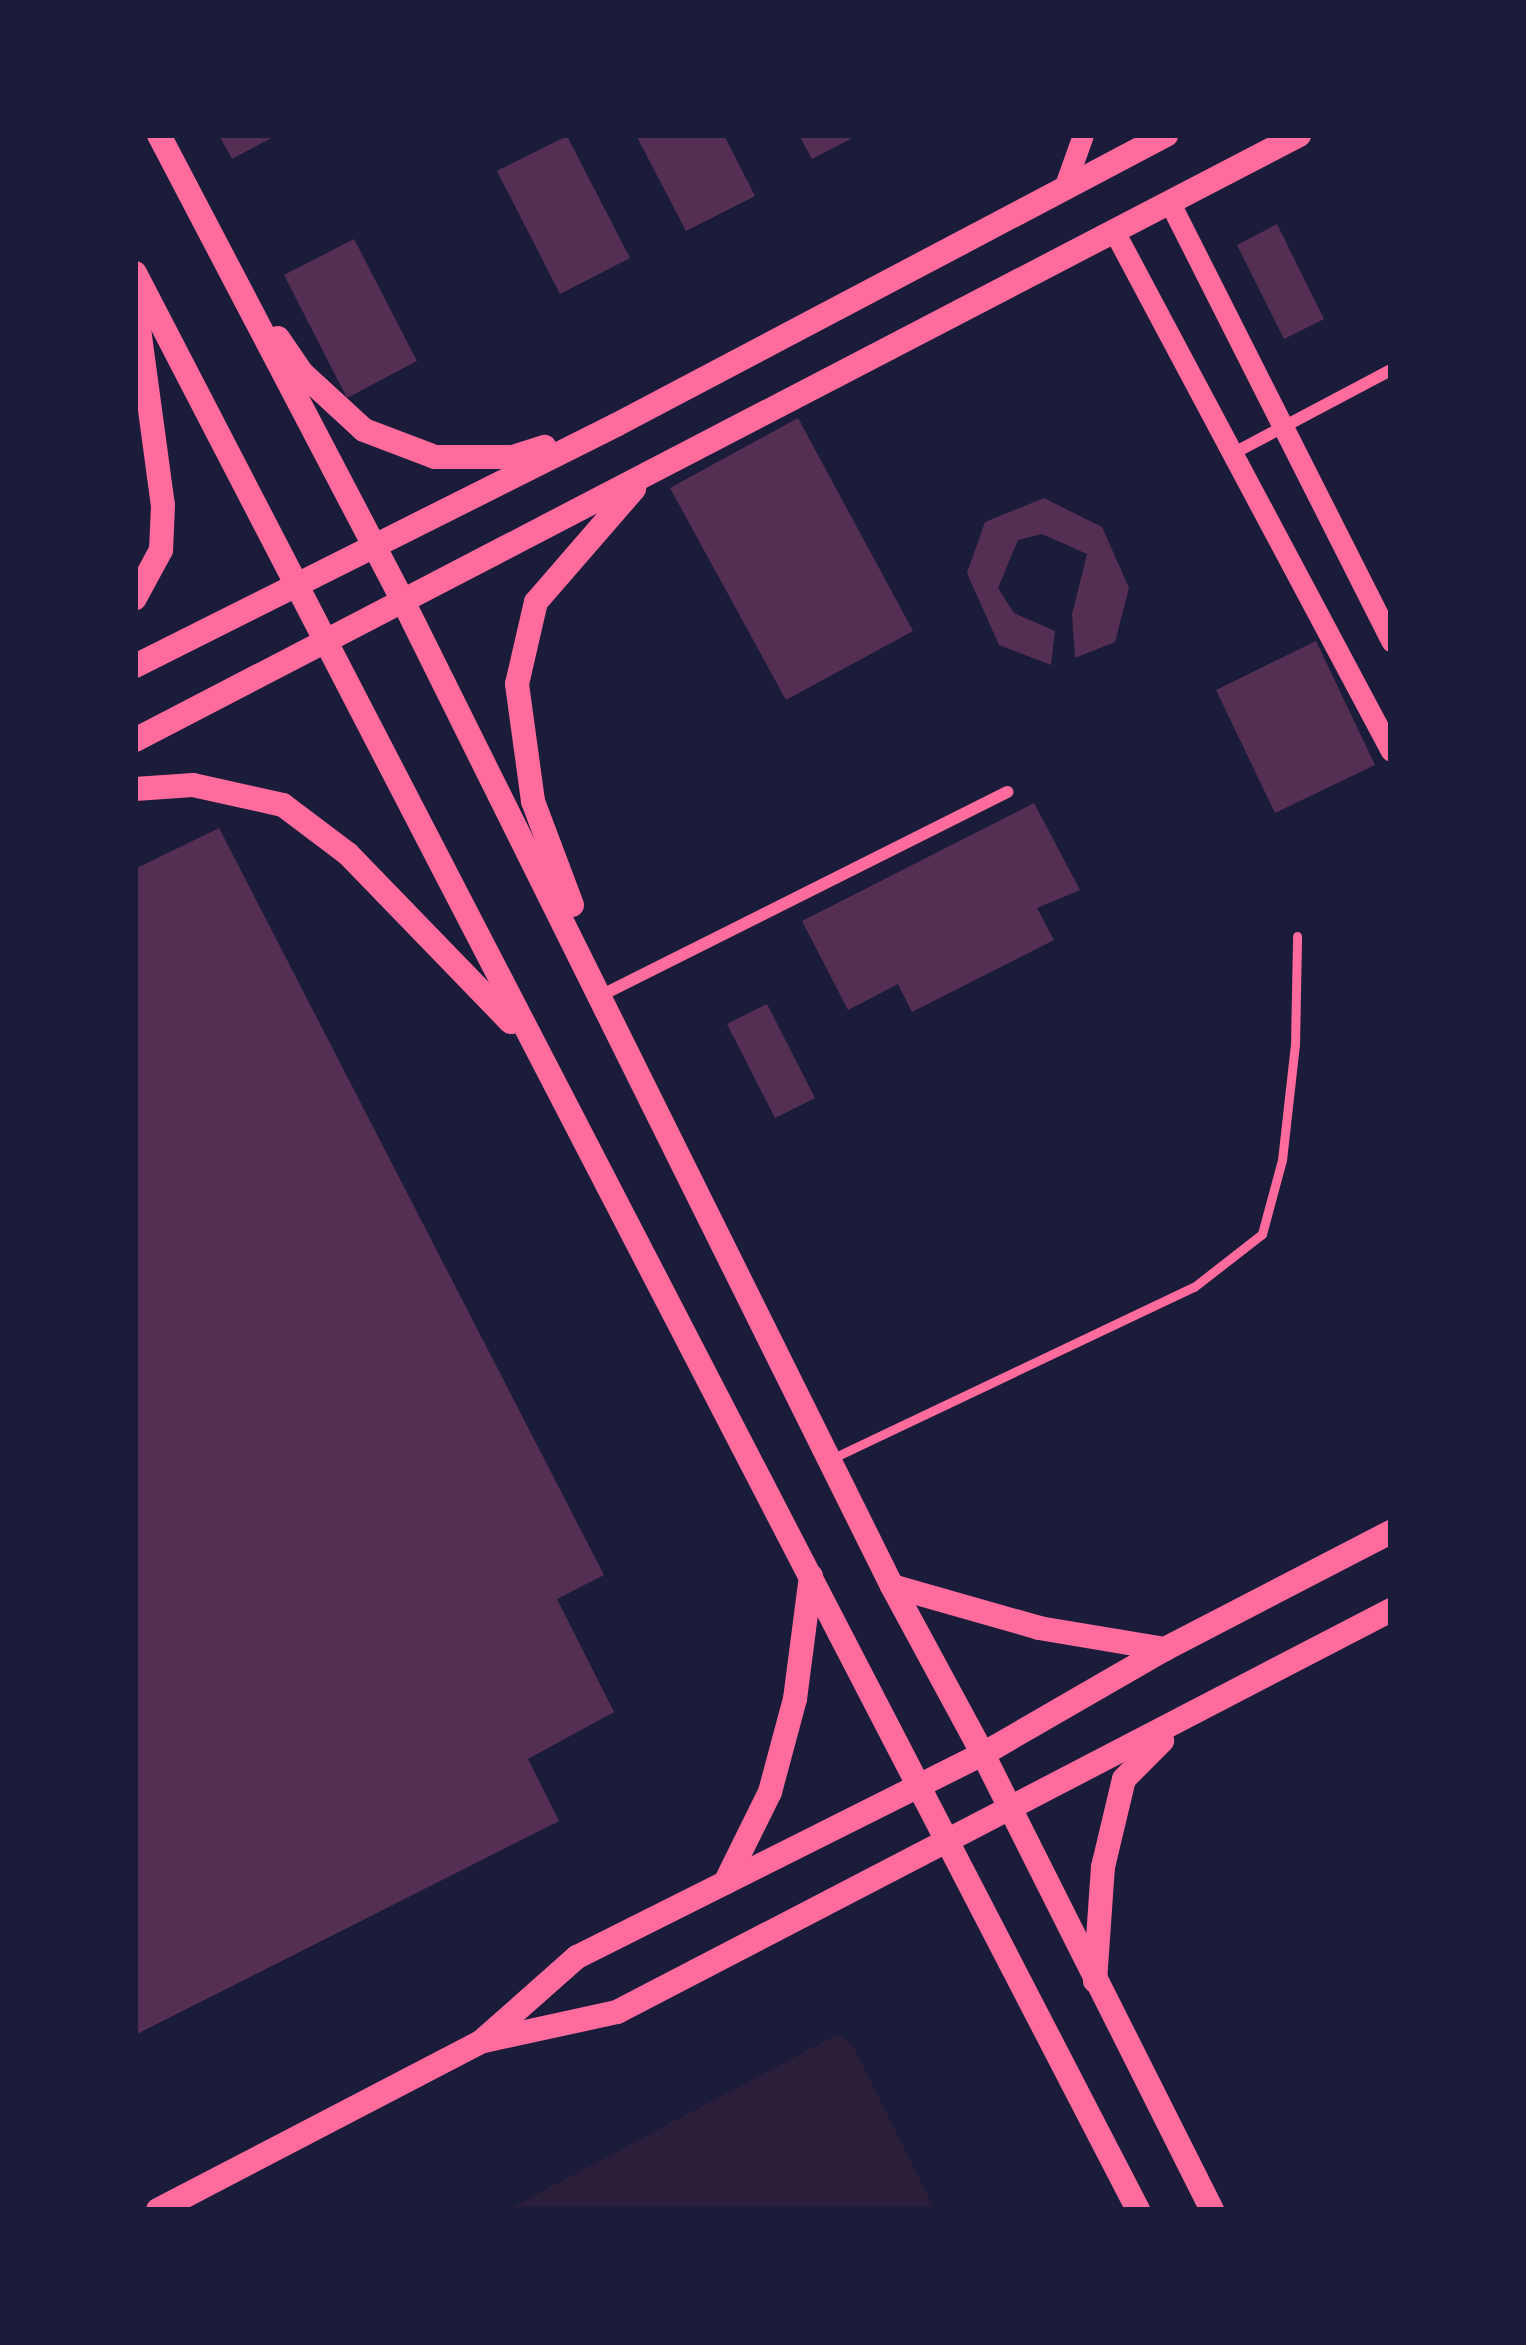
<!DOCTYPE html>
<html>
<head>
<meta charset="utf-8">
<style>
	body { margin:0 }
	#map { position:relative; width:1526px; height:2345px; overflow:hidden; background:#1b1b3a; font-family:Overpass,sans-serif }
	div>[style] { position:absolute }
	.green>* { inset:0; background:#2a1e3b }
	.building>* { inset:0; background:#542f53 }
	.service>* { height:9px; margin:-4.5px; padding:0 4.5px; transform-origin:4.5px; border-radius:4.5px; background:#ff6b9d }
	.minor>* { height:12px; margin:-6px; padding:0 6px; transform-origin:6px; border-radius:6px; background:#ff6b9d }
	.tertiary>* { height:21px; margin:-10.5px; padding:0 10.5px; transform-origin:10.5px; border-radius:10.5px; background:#ff6b9d }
	.secondary>* { height:24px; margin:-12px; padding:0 12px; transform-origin:12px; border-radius:12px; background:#ff6b9d }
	span { translate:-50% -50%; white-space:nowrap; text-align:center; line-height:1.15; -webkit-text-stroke:12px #1b1b3a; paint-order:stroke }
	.frame { position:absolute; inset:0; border:138px solid #1b1b3a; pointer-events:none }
</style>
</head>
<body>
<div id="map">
	<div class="green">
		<div style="clip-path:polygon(838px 2034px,853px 2046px,935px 2210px,507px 2210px)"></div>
	</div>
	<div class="building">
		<div style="clip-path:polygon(219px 135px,277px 135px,232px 159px)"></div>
		<div style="clip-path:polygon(636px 135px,724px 135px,755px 196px,686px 231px)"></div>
		<div style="clip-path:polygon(799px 135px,858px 135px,812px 159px)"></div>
		<div style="clip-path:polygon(567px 136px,630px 258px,560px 294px,497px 171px)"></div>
		<div style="clip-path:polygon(1277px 224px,1324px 319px,1284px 339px,1237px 245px)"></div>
		<div style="clip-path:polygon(354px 239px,417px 361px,347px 398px,284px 275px)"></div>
		<div style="clip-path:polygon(798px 418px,913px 631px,786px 700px,670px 488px)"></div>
		<div style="clip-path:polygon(1044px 498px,1102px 527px,1129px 588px,1115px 642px,1075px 658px,1072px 614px,1087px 554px,1042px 534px,1018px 540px,998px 588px,1014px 613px,1055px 631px,1051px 665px,999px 645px,967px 573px,985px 522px)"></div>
		<div style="clip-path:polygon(1316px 641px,1375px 765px,1275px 813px,1216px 690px)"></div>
		<div style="clip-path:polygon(1034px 803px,1080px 890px,1037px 908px,1054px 940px,912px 1012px,898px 984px,848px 1010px,802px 921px)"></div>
		<div style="clip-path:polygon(219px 828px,604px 1575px,557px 1599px,614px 1712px,528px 1759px,559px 1821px,135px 2035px,135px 869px)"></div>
		<div style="clip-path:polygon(767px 1004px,815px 1098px,775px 1118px,727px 1024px)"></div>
	</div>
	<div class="service">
		<div style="left:831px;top:1459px;width:402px;rotate:-25.4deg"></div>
		<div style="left:1194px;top:1287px;width:86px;rotate:-37.9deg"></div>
		<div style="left:1262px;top:1234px;width:77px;rotate:-74.9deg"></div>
		<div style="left:1282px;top:1160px;width:116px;rotate:-83.6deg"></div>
		<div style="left:1295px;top:1045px;width:109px;rotate:-88.9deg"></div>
	</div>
	<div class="minor">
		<div style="left:1234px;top:453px;width:178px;rotate:-27.9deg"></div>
		<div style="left:606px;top:993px;width:449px;rotate:-26.6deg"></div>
	</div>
	<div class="tertiary">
		<div style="left:1064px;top:188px;width:56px;rotate:-70.3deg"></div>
		<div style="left:1170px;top:203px;width:491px;rotate:63.2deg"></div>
		<div style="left:1114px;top:231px;width:589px;rotate:61.96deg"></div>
	</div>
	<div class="secondary">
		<div style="left:159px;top:135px;width:526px;rotate:62.36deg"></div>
		<div style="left:403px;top:601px;width:1100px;rotate:63.6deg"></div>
		<div style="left:892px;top:1586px;width:191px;rotate:61.6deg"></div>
		<div style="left:983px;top:1754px;width:510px;rotate:63.33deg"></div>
		<div style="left:135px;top:273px;width:2181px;rotate:62.62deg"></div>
		<div style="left:135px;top:299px;width:208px;rotate:82.3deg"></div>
		<div style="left:163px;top:505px;width:45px;rotate:92.5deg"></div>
		<div style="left:161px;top:550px;width:55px;rotate:118.4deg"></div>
		<div style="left:278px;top:338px;width:42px;rotate:55.6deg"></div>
		<div style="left:302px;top:373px;width:84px;rotate:42.6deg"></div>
		<div style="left:364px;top:430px;width:76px;rotate:20.8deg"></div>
		<div style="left:435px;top:457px;width:78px"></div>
		<div style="left:513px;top:457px;width:33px;rotate:-18deg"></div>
		<div style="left:135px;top:666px;width:538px;rotate:-26.61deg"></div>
		<div style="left:616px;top:425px;width:622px;rotate:-27.8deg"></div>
		<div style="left:135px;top:740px;width:1312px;rotate:-27.46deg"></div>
		<div style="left:135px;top:789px;width:58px;rotate:-3.9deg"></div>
		<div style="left:193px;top:785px;width:92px;rotate:12.5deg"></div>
		<div style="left:283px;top:805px;width:81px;rotate:37deg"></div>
		<div style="left:348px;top:854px;width:234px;rotate:45.9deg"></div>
		<div style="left:572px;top:905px;width:111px;rotate:-110.6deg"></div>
		<div style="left:533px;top:801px;width:118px;rotate:-97.8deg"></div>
		<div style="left:517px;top:684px;width:84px;rotate:-77deg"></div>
		<div style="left:536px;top:602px;width:150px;rotate:-49.1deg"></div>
		<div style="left:892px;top:1586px;width:153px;rotate:15.9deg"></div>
		<div style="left:1039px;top:1628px;width:128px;rotate:9.5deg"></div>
		<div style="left:725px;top:1883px;width:102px;rotate:-63.7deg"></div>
		<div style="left:770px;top:1792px;width:96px;rotate:-75deg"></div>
		<div style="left:795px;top:1699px;width:124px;rotate:-82.6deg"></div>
		<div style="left:1095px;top:1981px;width:114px;rotate:-86deg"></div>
		<div style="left:1103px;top:1867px;width:90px;rotate:-76.6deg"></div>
		<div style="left:1124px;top:1779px;width:54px;rotate:-45deg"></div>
		<div style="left:484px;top:2041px;width:136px;rotate:-12.3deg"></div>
		<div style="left:617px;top:2012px;width:872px;rotate:-27.45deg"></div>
		<div style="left:158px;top:2210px;width:365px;rotate:-27.5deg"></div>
		<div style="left:482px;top:2041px;width:127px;rotate:-41.5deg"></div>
		<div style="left:577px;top:1957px;width:454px;rotate:-26.6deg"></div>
		<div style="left:983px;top:1754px;width:210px;rotate:-30deg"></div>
		<div style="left:1165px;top:1649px;width:254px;rotate:-27.4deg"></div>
	</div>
	<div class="frame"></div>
</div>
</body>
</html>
